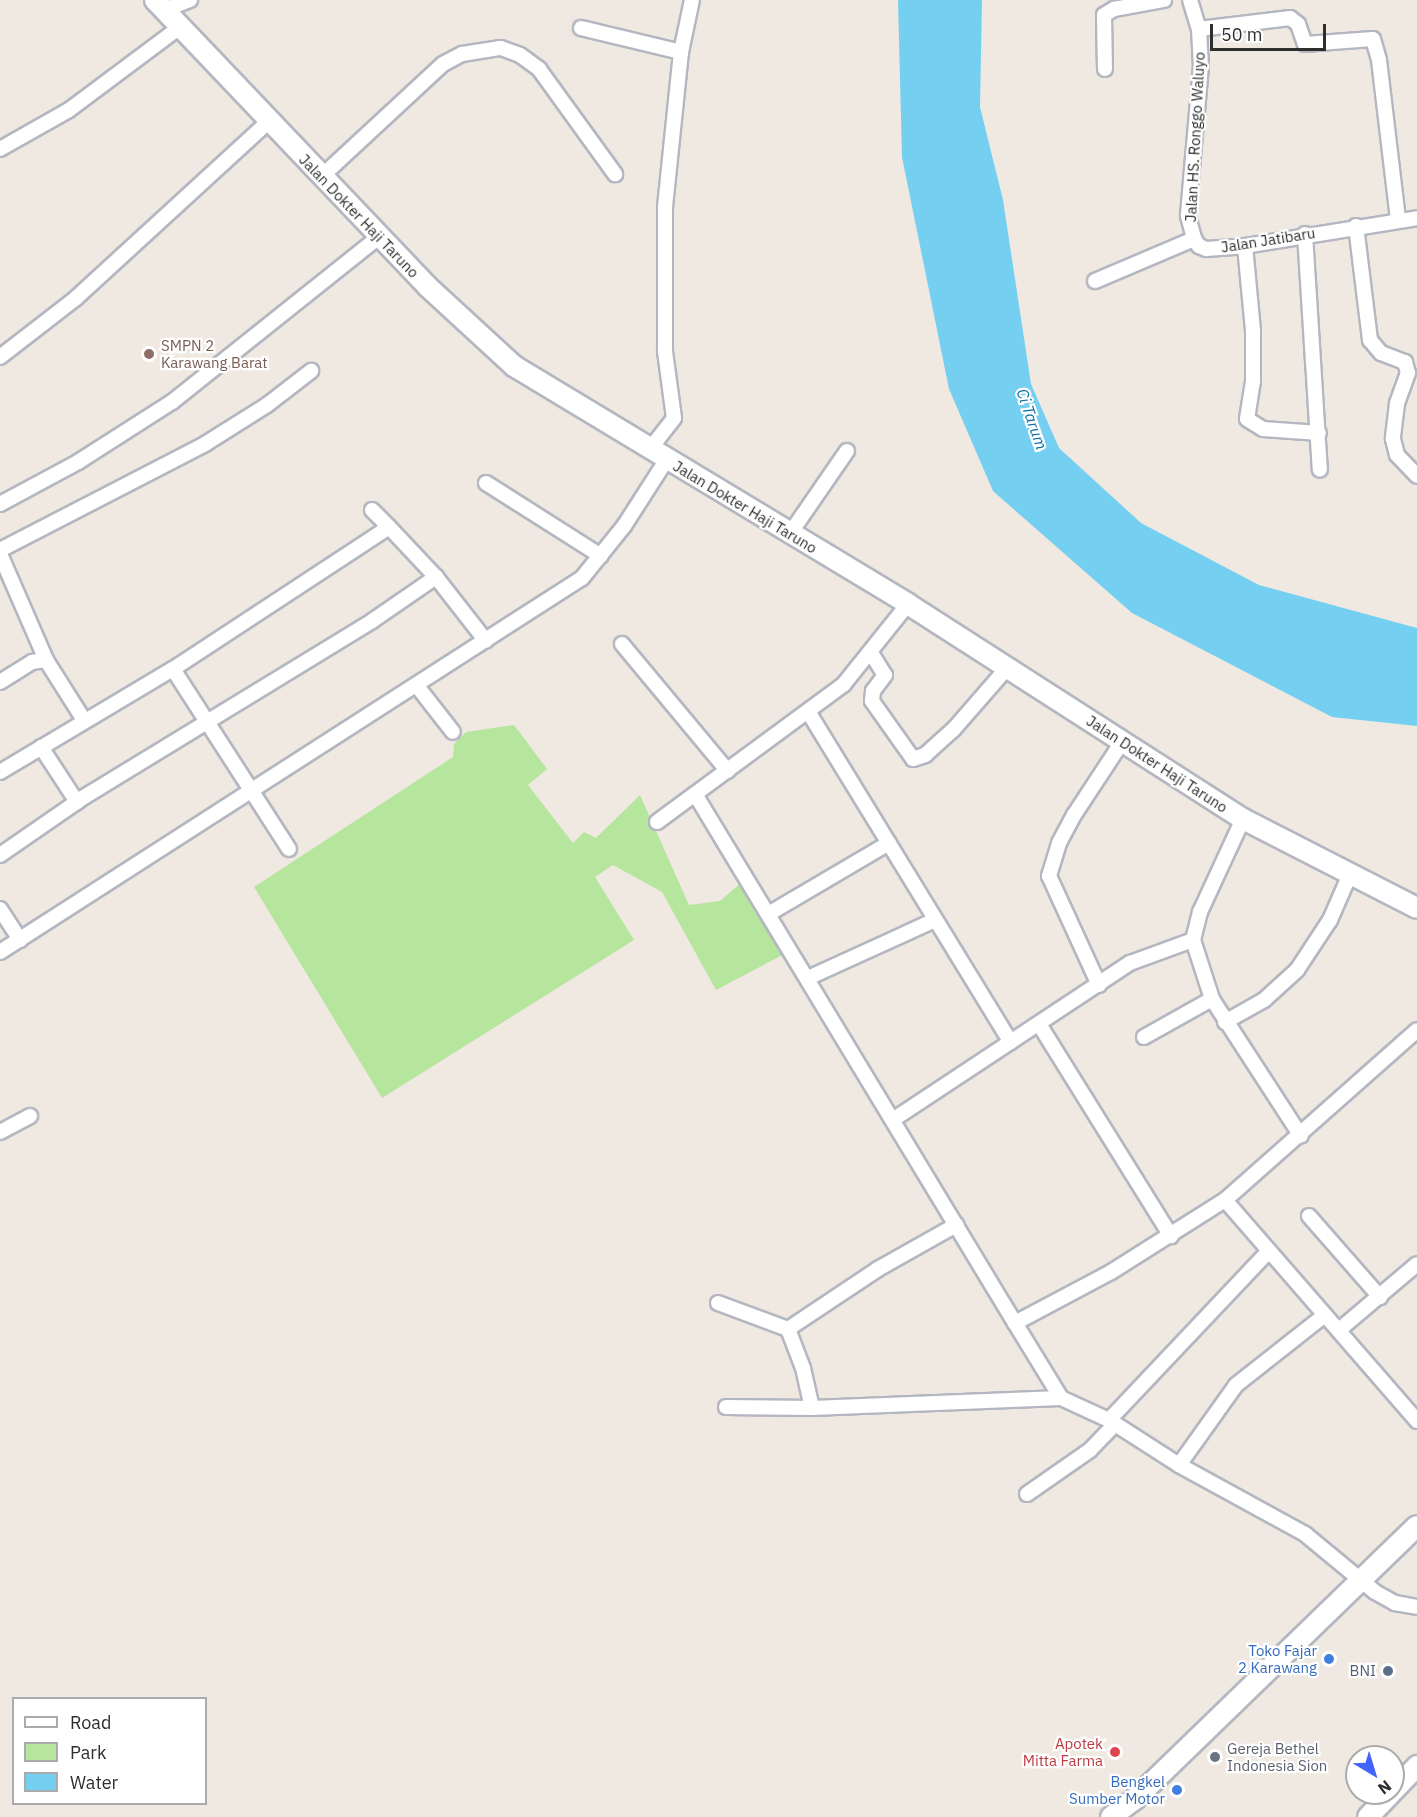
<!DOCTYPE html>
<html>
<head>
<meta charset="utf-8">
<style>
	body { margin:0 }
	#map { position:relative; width:1417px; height:1817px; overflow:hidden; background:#efe9e1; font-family:"IBM Plex Sans",sans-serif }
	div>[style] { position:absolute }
	.green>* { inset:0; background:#b6e59e }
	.water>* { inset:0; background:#75cff0 }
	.roads { filter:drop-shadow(2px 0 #b4b7c1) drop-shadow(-2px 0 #b4b7c1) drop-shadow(0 2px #b4b7c1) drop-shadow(0 -2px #b4b7c1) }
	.street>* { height:14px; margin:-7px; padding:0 7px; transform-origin:7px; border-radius:7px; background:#fff }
	.secondary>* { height:20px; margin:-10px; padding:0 10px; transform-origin:10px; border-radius:10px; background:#fff }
	.dots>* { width:16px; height:16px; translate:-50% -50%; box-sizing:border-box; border:3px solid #fff; border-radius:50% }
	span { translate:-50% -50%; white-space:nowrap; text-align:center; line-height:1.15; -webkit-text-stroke:4.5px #fff; paint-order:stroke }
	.street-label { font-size:15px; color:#2e2e2e }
	.education-label { font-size:15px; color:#785e54 }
	.left { translate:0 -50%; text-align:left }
	.shop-label { font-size:15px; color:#366cbe }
	.right { translate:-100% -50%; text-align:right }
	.service-label { font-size:15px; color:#4e5e75 }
	.health-label { font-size:15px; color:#be3a42 }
	.worship-label { font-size:15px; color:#5b616d }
	.water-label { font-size:16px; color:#0d6fa3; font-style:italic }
	.legend { position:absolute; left:12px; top:1697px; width:195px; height:108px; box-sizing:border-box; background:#fff; border:2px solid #ababab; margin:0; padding:8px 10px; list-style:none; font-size:18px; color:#2e2e2e }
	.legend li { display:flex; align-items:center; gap:12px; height:30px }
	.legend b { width:30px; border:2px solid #ababab }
	.north { position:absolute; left:1345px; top:1745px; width:60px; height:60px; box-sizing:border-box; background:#fff; border:2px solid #ababab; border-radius:50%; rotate:142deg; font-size:16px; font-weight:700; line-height:24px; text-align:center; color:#2e2e2e }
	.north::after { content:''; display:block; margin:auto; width:21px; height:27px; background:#4264fb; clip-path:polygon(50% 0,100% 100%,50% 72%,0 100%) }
	.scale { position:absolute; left:1210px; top:24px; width:116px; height:27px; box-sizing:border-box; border:3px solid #2e2e2e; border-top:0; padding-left:8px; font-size:18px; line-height:21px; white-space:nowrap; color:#2e2e2e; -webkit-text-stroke:4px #fff; paint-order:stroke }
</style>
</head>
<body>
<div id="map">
	<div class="green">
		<div style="clip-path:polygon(514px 725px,547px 769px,528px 785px,573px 843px,584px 832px,596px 838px,640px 795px,689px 905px,720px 901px,741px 883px,792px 950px,716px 990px,662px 892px,613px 865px,595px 877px,634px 940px,382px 1098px,254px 887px,453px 757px,454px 744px,466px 732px)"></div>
	</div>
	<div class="water">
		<div style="clip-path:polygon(898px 0,982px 0,980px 107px,1003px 200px,1031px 384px,1059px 448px,1141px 523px,1259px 585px,1417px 628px,1417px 726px,1332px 717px,1132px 613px,993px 491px,949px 389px,902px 157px)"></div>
	</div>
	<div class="roads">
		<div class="street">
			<div style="left:1190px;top:0;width:30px;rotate:73deg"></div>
			<div style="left:1199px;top:29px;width:37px;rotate:87deg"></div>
			<div style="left:1201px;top:66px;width:151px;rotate:95deg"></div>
			<div style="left:1188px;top:216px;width:24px;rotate:75deg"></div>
			<div style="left:1194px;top:239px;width:9px;rotate:54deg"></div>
			<div style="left:1199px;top:246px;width:8px;rotate:23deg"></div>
			<div style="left:1206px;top:249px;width:39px;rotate:-4deg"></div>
			<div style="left:1245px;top:246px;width:174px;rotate:-9.2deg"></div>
			<div style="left:165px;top:10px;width:27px;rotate:-22deg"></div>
			<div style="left:581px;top:28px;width:103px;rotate:13.5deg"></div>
			<div style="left:1199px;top:29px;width:92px;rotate:-6.9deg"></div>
			<div style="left:1290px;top:18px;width:10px;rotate:37deg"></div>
			<div style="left:1298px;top:24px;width:21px;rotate:71deg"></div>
			<div style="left:1305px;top:44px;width:68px;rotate:-4.2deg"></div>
			<div style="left:1373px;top:39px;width:22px;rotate:74deg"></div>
			<div style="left:1379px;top:60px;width:160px;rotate:83.2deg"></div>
			<div style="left:1105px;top:69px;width:54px;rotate:-91.1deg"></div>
			<div style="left:1104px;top:15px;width:12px;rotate:-31deg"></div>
			<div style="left:1114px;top:9px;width:51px;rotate:-10.2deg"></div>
			<div style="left:0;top:149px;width:79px;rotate:-29.5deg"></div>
			<div style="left:69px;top:110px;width:139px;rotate:-36.8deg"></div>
			<div style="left:321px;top:177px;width:166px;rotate:-42.8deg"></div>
			<div style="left:443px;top:64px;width:21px;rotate:-28deg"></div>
			<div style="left:462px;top:54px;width:39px;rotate:-9deg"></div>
			<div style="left:501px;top:48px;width:20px;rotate:20deg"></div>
			<div style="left:520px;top:55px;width:24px;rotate:36deg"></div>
			<div style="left:539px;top:69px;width:130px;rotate:54.1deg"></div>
			<div style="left:1356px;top:226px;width:115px;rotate:83deg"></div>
			<div style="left:1370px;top:340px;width:17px;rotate:50deg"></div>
			<div style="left:1381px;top:353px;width:26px;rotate:21deg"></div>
			<div style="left:1405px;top:362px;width:11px;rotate:75deg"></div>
			<div style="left:1408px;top:373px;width:33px;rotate:110deg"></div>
			<div style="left:1397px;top:404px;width:35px;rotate:97deg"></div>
			<div style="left:1393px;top:439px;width:16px;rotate:76deg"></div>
			<div style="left:1397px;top:455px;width:29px;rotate:46deg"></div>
			<div style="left:1305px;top:234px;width:236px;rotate:86.4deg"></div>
			<div style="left:1245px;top:246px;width:85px;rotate:84.6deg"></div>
			<div style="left:1253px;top:331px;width:50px;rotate:90deg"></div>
			<div style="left:1253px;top:381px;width:38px;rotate:99deg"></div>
			<div style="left:1247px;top:419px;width:19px;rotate:32deg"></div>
			<div style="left:1263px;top:429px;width:56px;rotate:4.1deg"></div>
			<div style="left:1095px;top:281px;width:108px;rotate:-23deg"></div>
			<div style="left:0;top:357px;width:96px;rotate:-37.8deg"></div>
			<div style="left:76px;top:298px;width:262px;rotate:-42.5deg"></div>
			<div style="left:650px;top:449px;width:39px;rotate:-52deg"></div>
			<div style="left:674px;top:418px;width:68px;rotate:-97.7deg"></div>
			<div style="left:665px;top:351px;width:144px;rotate:-90deg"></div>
			<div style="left:665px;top:207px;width:156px;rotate:-84.1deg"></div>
			<div style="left:681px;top:52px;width:53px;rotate:-78.1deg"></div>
			<div style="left:486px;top:483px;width:136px;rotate:32.4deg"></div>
			<div style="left:0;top:504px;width:89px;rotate:-28.3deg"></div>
			<div style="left:78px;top:462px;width:112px;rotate:-32.6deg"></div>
			<div style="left:172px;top:402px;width:265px;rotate:-38.6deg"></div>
			<div style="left:372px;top:510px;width:24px;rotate:45deg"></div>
			<div style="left:789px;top:535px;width:102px;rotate:-55.4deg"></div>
			<div style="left:0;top:550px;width:231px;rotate:-27.3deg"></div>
			<div style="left:205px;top:444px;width:73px;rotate:-32.2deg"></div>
			<div style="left:267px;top:405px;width:56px;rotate:-37.7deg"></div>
			<div style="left:0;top:554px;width:116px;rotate:66.5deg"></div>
			<div style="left:622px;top:644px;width:165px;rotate:50.2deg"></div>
			<div style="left:871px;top:653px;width:26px;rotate:58deg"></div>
			<div style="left:885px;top:675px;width:20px;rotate:127deg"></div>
			<div style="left:873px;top:691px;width:10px;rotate:96deg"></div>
			<div style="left:872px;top:701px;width:71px;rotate:54.7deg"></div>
			<div style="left:913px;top:759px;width:13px;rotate:-18deg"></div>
			<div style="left:925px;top:755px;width:38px;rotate:-42deg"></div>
			<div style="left:953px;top:730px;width:84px;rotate:-48.9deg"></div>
			<div style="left:173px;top:669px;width:214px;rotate:57.2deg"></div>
			<div style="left:0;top:682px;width:38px;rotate:-32deg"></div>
			<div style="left:32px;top:662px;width:14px;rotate:-8deg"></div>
			<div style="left:46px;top:660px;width:71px;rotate:57.7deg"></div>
			<div style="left:417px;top:686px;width:58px;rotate:52deg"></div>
			<div style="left:809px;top:713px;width:386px;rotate:58.5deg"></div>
			<div style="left:41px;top:747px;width:66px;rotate:56.8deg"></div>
			<div style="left:0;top:772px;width:201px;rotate:-30.8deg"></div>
			<div style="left:173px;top:669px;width:258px;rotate:-33.3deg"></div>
			<div style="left:389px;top:527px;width:69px;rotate:46.8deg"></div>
			<div style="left:436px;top:577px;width:81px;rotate:52deg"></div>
			<div style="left:695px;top:794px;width:618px;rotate:58.83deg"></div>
			<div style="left:657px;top:822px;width:232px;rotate:-36.4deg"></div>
			<div style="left:844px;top:684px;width:102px;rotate:-51.3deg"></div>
			<div style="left:0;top:855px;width:102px;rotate:-34.6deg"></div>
			<div style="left:84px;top:797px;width:338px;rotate:-31.4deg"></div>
			<div style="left:372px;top:621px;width:78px;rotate:-34.5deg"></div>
			<div style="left:0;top:909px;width:37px;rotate:57deg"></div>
			<div style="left:770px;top:913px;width:138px;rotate:-30.5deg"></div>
			<div style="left:1193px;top:940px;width:62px;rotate:72.1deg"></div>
			<div style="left:1212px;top:999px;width:163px;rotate:57deg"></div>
			<div style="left:0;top:952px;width:692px;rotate:-32.73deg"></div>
			<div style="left:582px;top:578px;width:67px;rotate:-51.1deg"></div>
			<div style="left:624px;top:526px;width:80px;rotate:-57.3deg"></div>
			<div style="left:810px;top:977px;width:137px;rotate:-24.5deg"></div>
			<div style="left:1099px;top:985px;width:120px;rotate:-114.6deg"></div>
			<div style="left:1049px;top:876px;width:34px;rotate:-73deg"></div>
			<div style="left:1059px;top:843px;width:32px;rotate:-62deg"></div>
			<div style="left:1074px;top:815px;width:87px;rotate:-56.7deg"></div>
			<div style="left:1225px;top:1022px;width:45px;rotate:-29.4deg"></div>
			<div style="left:1264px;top:1000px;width:45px;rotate:-42.3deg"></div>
			<div style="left:1297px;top:970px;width:60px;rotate:-56.6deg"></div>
			<div style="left:1330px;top:920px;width:50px;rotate:-66.5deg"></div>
			<div style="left:1039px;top:1024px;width:250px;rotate:58.1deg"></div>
			<div style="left:1144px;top:1037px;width:78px;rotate:-29.2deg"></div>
			<div style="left:894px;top:1119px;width:283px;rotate:-33.5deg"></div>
			<div style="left:1130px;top:963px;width:67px;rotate:-20.1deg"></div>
			<div style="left:1193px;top:940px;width:29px;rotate:-76deg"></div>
			<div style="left:1200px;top:912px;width:102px;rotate:-65.2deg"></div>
			<div style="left:0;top:1132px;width:34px;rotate:-28deg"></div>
			<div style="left:1225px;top:1200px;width:293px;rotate:49deg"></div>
			<div style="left:1309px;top:1216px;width:108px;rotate:48.8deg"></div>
			<div style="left:718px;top:1303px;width:75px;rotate:20.4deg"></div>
			<div style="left:788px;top:1329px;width:108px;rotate:-33.7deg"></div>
			<div style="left:878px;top:1269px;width:90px;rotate:-29.4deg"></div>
			<div style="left:788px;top:1329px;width:42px;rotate:69deg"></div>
			<div style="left:803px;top:1368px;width:41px;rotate:77.3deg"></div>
			<div style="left:1339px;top:1330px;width:102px;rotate:-40.2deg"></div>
			<div style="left:1061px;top:1398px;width:88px;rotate:-121.5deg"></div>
			<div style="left:1015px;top:1323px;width:109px;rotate:-28deg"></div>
			<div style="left:1111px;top:1272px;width:135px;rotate:-32.3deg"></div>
			<div style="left:1225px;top:1200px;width:256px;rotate:-41.5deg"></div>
			<div style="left:726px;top:1407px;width:86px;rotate:0.7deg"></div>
			<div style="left:812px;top:1408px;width:249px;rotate:-2.3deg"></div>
			<div style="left:1061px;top:1398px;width:53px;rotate:24.6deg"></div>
			<div style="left:1109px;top:1420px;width:83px;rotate:32.7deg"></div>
			<div style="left:1179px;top:1465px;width:144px;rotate:28.7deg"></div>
			<div style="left:1305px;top:1534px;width:91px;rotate:39.6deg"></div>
			<div style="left:1375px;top:1592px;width:23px;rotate:29deg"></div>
			<div style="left:1395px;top:1603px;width:22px;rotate:10deg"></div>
			<div style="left:1109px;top:1420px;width:231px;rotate:-46.6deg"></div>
			<div style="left:1179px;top:1465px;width:98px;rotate:-54.5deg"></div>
			<div style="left:1236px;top:1385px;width:113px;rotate:-38.2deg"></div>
			<div style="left:1027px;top:1494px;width:77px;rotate:-34.9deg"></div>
			<div style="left:1090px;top:1450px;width:36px;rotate:-46deg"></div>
		</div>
		<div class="secondary">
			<div style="left:155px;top:0;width:396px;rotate:46.4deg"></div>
			<div style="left:428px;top:287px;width:117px;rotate:42.6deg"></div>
			<div style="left:514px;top:366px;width:460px;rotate:31.1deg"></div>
			<div style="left:908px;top:604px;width:398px;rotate:32.7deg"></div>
			<div style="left:1243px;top:819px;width:195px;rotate:27.1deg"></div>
			<div style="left:1393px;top:1791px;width:35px;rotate:-46deg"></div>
			<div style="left:1111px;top:1817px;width:30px;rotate:-37deg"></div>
			<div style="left:1135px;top:1799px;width:392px;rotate:-44.1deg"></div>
			<div style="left:1368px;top:1817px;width:33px;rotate:-46deg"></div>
		</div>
	</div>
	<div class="dots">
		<div style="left:149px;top:354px;background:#8d6e63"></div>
		<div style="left:1329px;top:1659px;background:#3f7fe0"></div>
		<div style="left:1388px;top:1671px;background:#5c6f8a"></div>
		<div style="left:1115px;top:1752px;background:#e0444e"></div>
		<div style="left:1215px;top:1757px;background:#6b7280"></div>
		<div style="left:1177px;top:1790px;background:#3f7fe0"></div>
	</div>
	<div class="street-label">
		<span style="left:1195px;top:137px;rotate:-87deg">Jalan HS. Ronggo Waluyo</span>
		<span style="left:359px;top:216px;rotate:46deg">Jalan Dokter Haji Taruno</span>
		<span style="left:1268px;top:240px;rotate:-9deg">Jalan Jatibaru</span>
		<span style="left:745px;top:507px;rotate:31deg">Jalan Dokter Haji Taruno</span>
		<span style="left:1157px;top:764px;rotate:33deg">Jalan Dokter Haji Taruno</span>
	</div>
	<div class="education-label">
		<span class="left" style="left:161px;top:354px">SMPN 2<br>Karawang Barat</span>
	</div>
	<div class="shop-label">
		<span class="right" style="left:1317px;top:1659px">Toko Fajar<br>2 Karawang</span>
		<span class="right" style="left:1165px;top:1790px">Bengkel<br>Sumber Motor</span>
	</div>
	<div class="service-label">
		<span class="right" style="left:1376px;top:1671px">BNI</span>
	</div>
	<div class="health-label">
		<span class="right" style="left:1103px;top:1752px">Apotek<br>Mitta Farma</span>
	</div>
	<div class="worship-label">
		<span class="left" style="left:1227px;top:1757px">Gereja Bethel<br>Indonesia Sion</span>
	</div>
	<div class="water-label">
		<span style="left:1032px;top:419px;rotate:71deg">Ci Tarum</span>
	</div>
	<ul class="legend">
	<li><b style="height:8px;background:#fff"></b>Road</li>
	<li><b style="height:16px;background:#b6e59e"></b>Park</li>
	<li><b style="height:16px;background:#75cff0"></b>Water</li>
	</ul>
	<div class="north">N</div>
	<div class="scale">50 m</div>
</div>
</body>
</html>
